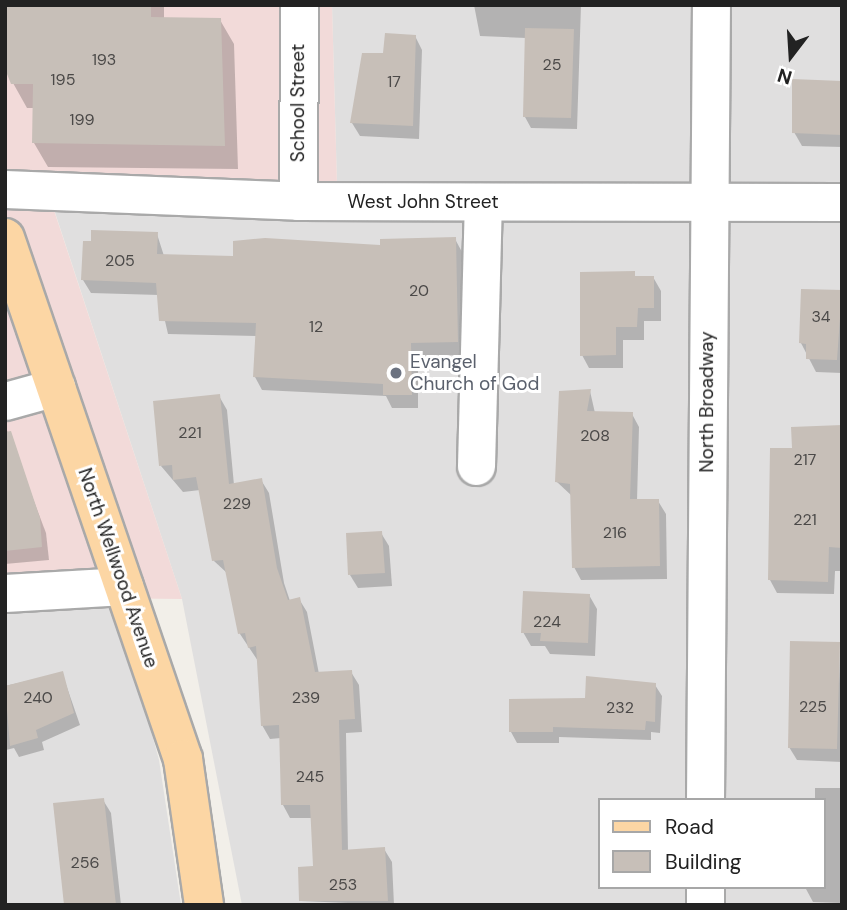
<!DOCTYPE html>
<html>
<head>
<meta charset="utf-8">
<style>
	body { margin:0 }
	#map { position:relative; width:847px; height:910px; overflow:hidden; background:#f2efe9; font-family:"DM Sans",sans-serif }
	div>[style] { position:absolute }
	.residential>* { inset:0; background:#e0dfdf }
	.commercial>* { inset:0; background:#f2dad9 }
	.shadow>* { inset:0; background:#0003 }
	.building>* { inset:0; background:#c7bfb8 }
	.roads { filter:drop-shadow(2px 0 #a9a9a9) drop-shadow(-2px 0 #a9a9a9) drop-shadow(0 2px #a9a9a9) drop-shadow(0 -2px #a9a9a9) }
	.minor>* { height:37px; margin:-18.5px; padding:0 18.5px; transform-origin:18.5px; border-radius:18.5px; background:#fff }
	.major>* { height:38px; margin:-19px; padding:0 19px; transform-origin:19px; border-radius:19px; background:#fcd6a4 }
	.dots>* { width:19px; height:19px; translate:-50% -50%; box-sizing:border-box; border:4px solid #fff; border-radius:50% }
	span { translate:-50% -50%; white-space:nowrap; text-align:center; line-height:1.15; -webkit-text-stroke:6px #fff; paint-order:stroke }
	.number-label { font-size:16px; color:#4b4948 }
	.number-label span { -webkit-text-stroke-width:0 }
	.street-label { font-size:19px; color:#222 }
	.worship-label { font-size:19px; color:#5b616d }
	.left { translate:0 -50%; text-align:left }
	.frame { position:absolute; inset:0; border:7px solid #222; pointer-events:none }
	.legend { position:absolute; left:598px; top:798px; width:228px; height:91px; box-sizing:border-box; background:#fff; border:2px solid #a7a7a7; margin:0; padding:9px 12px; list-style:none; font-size:21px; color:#222 }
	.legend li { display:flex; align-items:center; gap:14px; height:35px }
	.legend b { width:35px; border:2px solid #a7a7a7 }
	.north { position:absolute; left:756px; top:21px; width:70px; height:70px; -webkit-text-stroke:5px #fff; paint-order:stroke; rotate:197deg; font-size:19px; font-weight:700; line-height:28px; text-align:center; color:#222 }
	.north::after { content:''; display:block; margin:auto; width:24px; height:32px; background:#222; clip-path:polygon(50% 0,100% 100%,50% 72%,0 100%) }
</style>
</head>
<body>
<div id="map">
	<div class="residential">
		<div style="clip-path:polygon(evenodd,332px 5px,842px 5px,842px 905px,242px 905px,182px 599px,45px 182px,337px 185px,332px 5px,600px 800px,824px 800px,824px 887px,600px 887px,600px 800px)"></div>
		<div style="clip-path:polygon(5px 597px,115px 598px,159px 760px,181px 905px,5px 905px)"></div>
	</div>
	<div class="commercial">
		<div style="clip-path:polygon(5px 5px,332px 5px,337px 185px,45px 183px,182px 599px,5px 597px)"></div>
	</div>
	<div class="shadow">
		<div style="clip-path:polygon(5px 5px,164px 5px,164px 19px,220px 20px,234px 44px,238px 169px,48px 167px,34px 143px,34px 108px,27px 108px,13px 83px)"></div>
		<div style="clip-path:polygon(474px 5px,581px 5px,577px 129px,531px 128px,525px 117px,526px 38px,480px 36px)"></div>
		<div style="clip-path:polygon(415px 36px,422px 50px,419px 139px,360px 136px,352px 123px,385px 55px)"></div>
		<div style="clip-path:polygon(842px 83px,842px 147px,802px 146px,794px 132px)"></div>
		<div style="clip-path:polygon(157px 234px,164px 256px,234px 258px,455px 239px,462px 252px,464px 355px,418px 356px,418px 408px,392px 408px,386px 396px,262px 390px,255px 377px,257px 336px,168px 334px,159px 295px,91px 293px,83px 280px)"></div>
		<div style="clip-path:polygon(653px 277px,661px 291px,661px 321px,644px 321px,644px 340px,623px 340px,623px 368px,589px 368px,582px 355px)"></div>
		<div style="clip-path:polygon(842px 292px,842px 373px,816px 372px,801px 343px)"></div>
		<div style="clip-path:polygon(590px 391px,595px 413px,632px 414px,639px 427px,637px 501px,658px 501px,666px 514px,667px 579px,581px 580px,574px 567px,572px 496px,557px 482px)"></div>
		<div style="clip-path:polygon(219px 396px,227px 410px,234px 485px,261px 480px,269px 493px,284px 583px,290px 601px,299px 599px,307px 612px,319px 674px,351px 672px,359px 685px,362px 732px,346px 733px,348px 851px,384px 849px,392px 862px,394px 905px,301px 901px,315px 868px,312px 818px,290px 818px,283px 805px,281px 738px,270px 739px,262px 725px,258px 661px,240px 634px,227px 573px,214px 561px,200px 490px,183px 492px,161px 466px)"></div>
		<div style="clip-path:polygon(5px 425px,46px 533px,49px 560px,5px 564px)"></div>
		<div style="clip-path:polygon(842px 426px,842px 571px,835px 571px,834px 594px,777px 593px,770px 580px,794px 449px)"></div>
		<div style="clip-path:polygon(381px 533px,389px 546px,392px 586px,358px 588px,350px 575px)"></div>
		<div style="clip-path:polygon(589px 595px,597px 609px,595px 656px,550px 654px,545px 646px,531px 646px,523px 632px)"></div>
		<div style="clip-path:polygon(839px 644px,842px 762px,797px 760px,789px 747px)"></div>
		<div style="clip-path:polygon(62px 673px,80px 725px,42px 742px,44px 750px,19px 757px,14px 748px,6px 750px,5px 686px)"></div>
		<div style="clip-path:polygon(655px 685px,662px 696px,660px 733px,651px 732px,651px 740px,559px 737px,559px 743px,517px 743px,511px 732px)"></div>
		<div style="clip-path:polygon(815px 788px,842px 788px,842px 903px,813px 902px,806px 889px,824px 887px,824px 800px,815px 800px)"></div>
		<div style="clip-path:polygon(103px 800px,111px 813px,121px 905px,66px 905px)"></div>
	</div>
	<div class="building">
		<div style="clip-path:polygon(5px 5px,151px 5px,151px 17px,221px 18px,225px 146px,32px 143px,33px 84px,11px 84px,5px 69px)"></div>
		<div style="clip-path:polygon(525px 28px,574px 29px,571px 118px,523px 117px)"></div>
		<div style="clip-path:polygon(385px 33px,416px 35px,413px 126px,350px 123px,362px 53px,383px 53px)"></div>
		<div style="clip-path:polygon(792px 79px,842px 81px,842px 135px,792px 133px)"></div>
		<div style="clip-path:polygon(91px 230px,158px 232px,157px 254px,233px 256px,233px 241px,265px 238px,380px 245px,380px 239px,456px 237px,458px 342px,411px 343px,412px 395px,383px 395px,383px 384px,253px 377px,256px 323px,159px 321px,156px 283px,81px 280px,83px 241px,91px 241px)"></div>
		<div style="clip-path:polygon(635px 271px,635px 276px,654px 276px,654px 308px,638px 308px,637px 327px,616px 327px,616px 355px,580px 356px,580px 272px)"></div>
		<div style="clip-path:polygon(801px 289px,842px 290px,837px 360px,806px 359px,806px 344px,799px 343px)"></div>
		<div style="clip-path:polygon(591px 389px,587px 411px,633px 412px,630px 499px,659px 499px,660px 566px,572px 568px,570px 484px,555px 482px,559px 391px)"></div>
		<div style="clip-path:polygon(220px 394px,229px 484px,262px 478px,277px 568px,288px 600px,300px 597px,315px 672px,352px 670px,355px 719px,339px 720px,342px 850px,385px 847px,388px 901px,299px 901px,298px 867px,313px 866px,310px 805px,281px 805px,279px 725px,261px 726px,256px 646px,248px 648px,245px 633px,238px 634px,223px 560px,212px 561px,196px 477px,173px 480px,172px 465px,159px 466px,153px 401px)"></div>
		<div style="clip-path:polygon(842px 425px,842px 548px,829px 547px,828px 582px,768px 580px,770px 448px,792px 448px,791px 427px)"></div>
		<div style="clip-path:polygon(11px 431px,40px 518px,42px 547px,5px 551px,5px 432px)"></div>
		<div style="clip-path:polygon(382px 531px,385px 573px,348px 575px,346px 533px)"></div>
		<div style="clip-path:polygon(523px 591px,590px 594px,588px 643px,540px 641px,541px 633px,521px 633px)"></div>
		<div style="clip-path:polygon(790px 641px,840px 642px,837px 749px,788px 748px)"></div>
		<div style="clip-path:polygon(63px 671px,74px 713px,36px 730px,38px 738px,10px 746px,5px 686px)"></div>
		<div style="clip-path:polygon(586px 676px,656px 683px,655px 722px,646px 721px,645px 730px,553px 727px,553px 732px,509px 732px,509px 699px,585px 698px)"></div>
		<div style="clip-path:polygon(104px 798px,116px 905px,64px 905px,53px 803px)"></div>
	</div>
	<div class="roads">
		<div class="minor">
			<div style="left:5px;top:189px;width:293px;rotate:2.3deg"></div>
			<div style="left:298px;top:201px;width:544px;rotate:0.11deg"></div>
			<div style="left:298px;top:201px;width:196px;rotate:-89.7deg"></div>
			<div style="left:5px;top:401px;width:53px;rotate:-15.4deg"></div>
			<div style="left:476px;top:466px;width:264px;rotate:-88.5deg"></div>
			<div style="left:5px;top:593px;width:119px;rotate:-3.4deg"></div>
			<div style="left:705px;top:800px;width:795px;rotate:-89.57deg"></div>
			<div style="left:705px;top:905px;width:18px;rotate:-90deg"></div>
		</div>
		<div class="major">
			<div style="left:5px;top:238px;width:551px;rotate:71.14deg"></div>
			<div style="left:183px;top:759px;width:148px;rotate:81.8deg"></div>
		</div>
	</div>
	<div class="dots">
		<div style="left:396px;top:373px;background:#6b7280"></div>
	</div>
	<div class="number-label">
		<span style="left:104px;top:60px">193</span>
		<span style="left:552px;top:65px">25</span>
		<span style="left:63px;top:80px">195</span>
		<span style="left:394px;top:82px">17</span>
		<span style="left:82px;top:120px">199</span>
		<span style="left:120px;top:261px">205</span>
		<span style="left:419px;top:291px">20</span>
		<span style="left:821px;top:317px">34</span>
		<span style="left:316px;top:327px">12</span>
		<span style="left:190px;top:433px">221</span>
		<span style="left:595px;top:436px">208</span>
		<span style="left:805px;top:460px">217</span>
		<span style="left:237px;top:504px">229</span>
		<span style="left:805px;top:520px">221</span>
		<span style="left:615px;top:533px">216</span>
		<span style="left:547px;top:622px">224</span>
		<span style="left:38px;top:698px">240</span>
		<span style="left:306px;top:698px">239</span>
		<span style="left:813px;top:707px">225</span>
		<span style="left:620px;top:708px">232</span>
		<span style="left:310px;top:777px">245</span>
		<span style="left:85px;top:863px">256</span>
		<span style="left:343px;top:885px">253</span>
	</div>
	<div class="street-label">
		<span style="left:298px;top:103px;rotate:-90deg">School Street</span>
		<span style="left:423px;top:202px">West John Street</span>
		<span style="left:707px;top:402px;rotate:-90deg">North Broadway</span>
		<span style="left:118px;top:568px;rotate:71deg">North Wellwood Avenue</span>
	</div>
	<div class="worship-label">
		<span class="left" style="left:410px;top:373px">Evangel<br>Church of God</span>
	</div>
	<div class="frame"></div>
	<ul class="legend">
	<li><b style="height:9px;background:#fcd6a4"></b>Road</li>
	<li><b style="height:19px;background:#c7bfb8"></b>Building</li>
	</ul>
	<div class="north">N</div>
</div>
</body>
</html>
